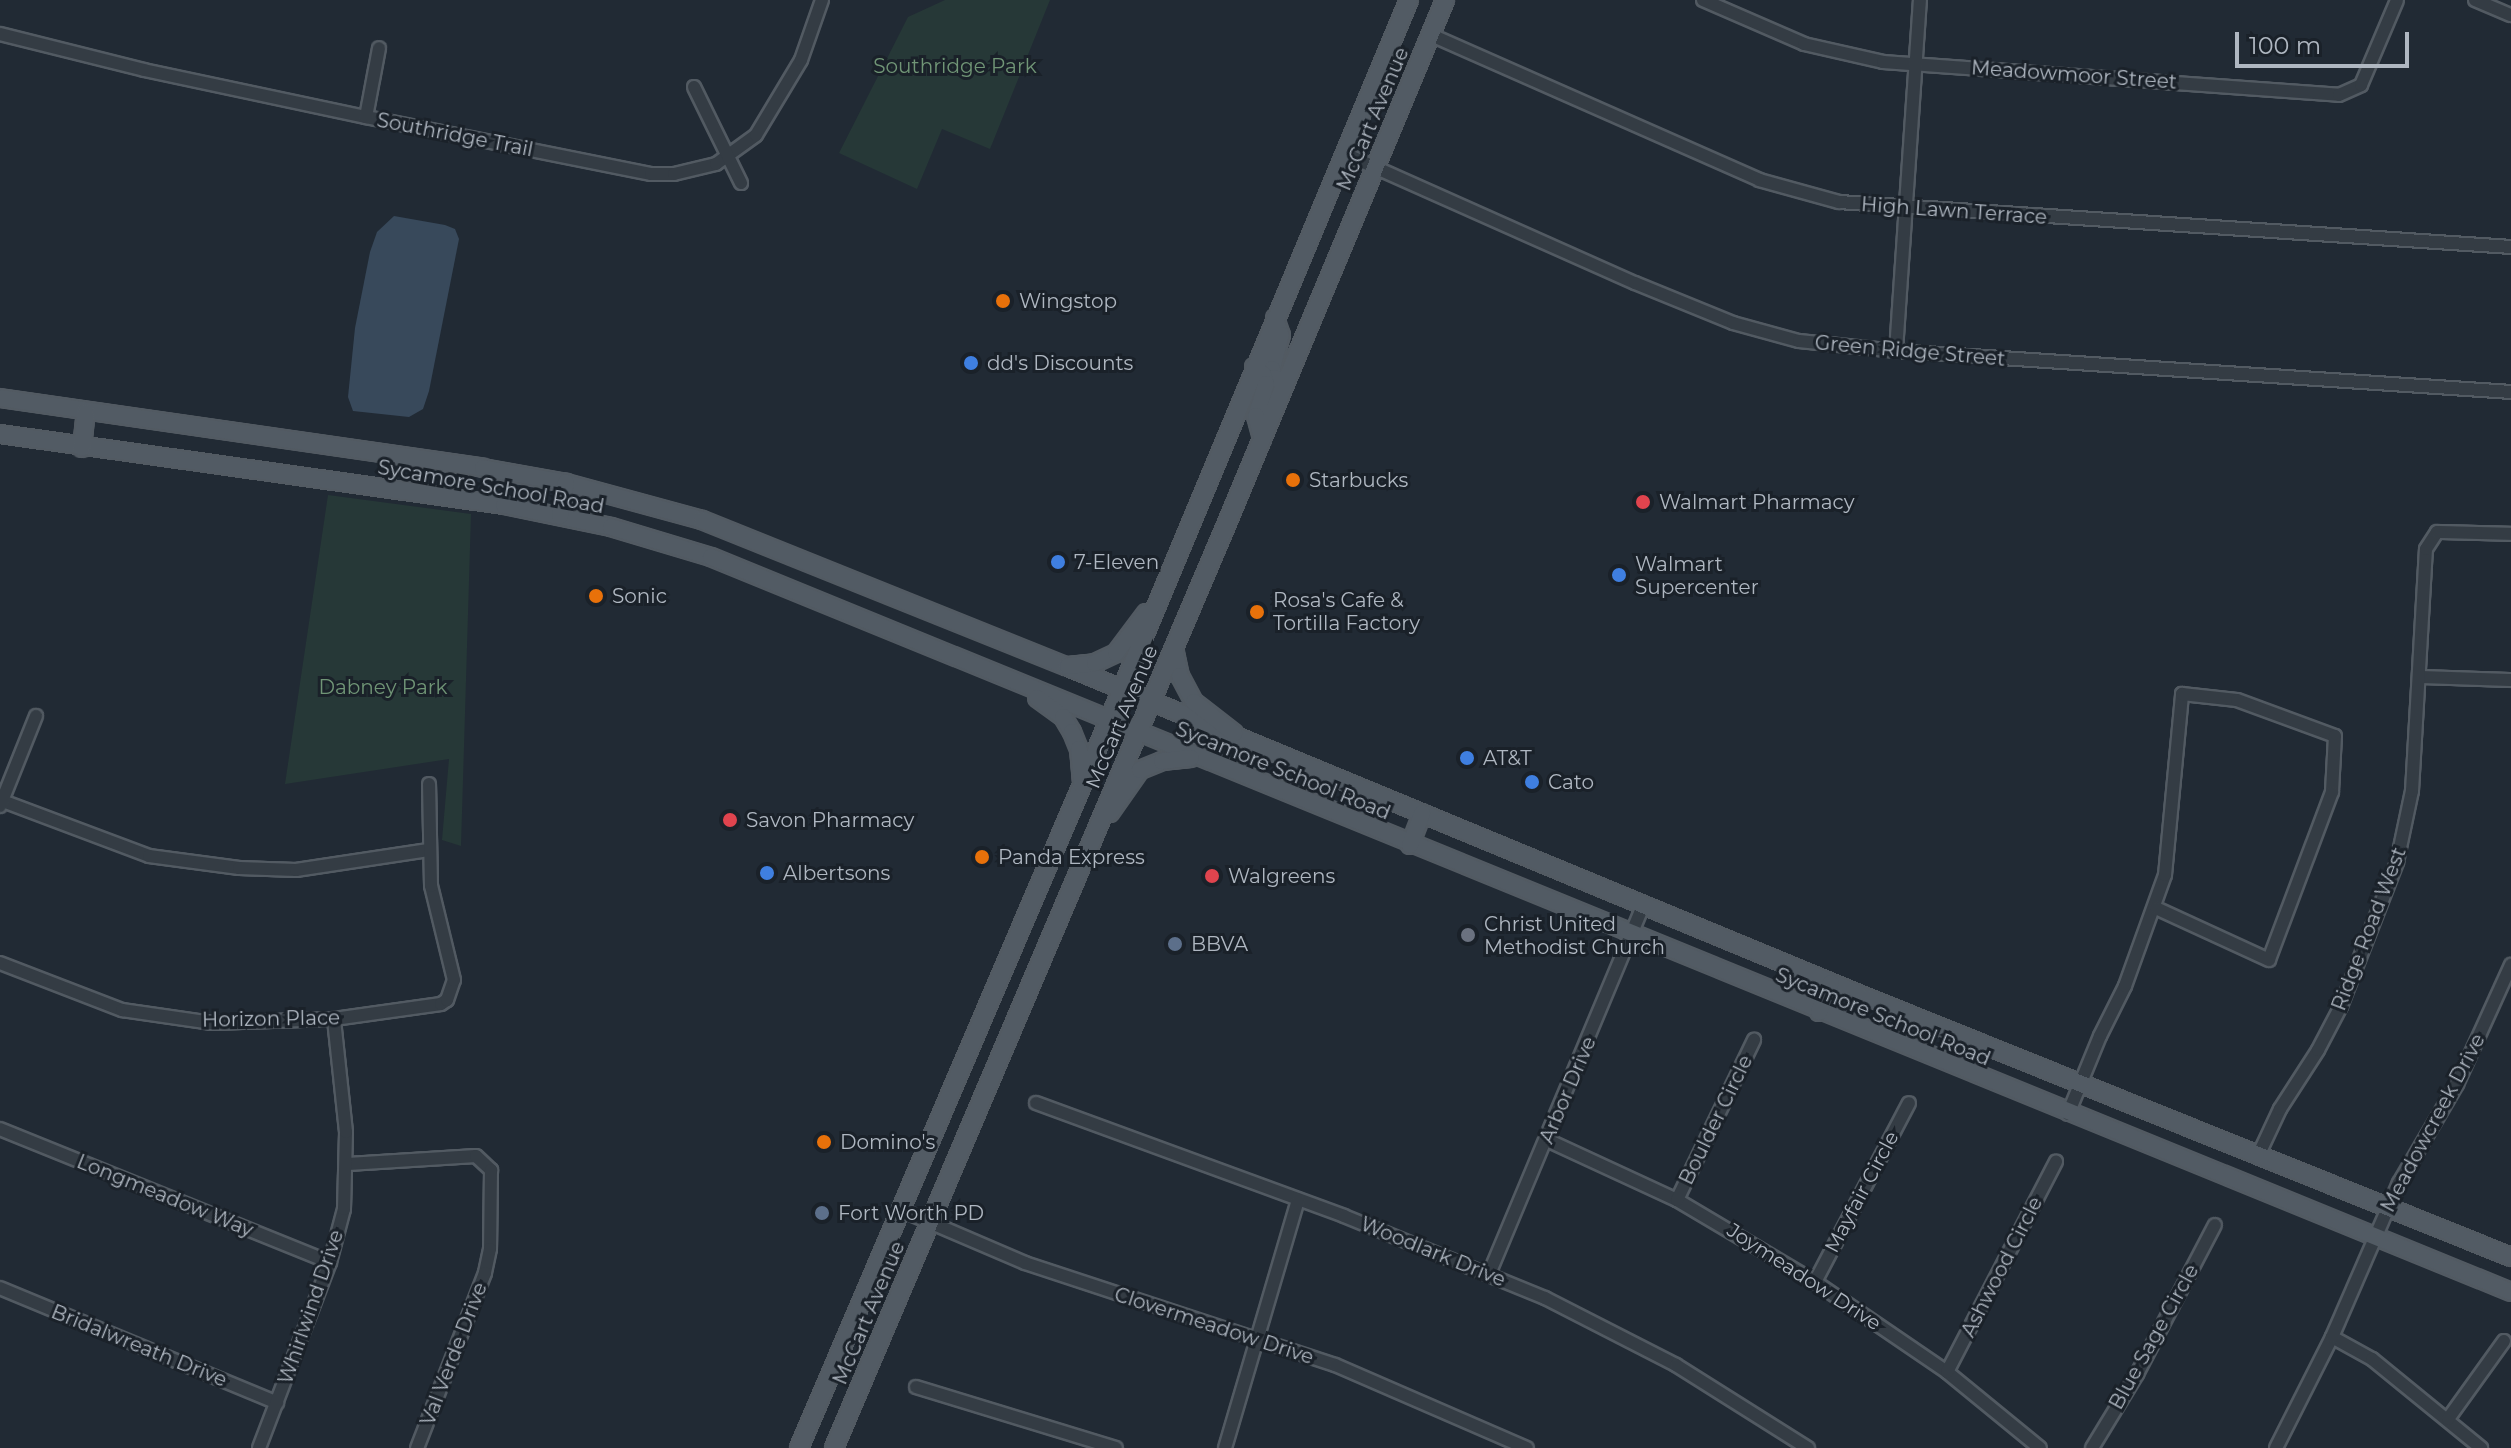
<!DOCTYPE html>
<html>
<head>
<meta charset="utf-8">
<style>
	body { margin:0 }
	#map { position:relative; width:2511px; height:1448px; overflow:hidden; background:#212a34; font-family:Montserrat,sans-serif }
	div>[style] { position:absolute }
	.green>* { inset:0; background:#263837 }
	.water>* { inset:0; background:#38495b }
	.roads { filter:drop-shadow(2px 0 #525a62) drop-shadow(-2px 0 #525a62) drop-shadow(0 2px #525a62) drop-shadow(0 -2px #525a62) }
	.minor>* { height:12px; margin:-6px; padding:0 6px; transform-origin:6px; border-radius:6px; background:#343c44 }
	.major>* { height:16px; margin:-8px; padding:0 8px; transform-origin:8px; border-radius:8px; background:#525b64 }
	.dots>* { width:22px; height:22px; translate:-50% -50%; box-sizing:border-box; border:4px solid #1a2129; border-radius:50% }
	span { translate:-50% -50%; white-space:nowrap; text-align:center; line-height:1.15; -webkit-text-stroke:6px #1a2129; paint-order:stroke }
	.park-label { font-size:20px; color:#709576 }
	.street-label { font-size:20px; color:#afb7c1 }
	.poi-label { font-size:20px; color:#afb7c1 }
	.left { translate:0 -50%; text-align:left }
	.scale { position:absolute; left:2235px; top:32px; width:174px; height:36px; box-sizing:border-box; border:4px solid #afb7c1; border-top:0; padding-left:10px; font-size:24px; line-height:28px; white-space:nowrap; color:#afb7c1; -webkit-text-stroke:6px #1a2129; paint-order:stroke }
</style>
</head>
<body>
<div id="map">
	<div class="green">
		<div style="clip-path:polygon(945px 0,1050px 0,990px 149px,942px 129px,917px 189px,839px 153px,908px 17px)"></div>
		<div style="clip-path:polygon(328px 495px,471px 514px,461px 846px,442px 840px,449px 759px,285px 784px)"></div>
	</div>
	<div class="water">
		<div style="clip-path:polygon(394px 216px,445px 225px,455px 229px,459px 239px,429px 391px,423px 409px,409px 417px,353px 411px,348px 397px,355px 328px,370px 252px,377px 232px)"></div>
	</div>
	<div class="roads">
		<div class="minor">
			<div style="left:1703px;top:0;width:110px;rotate:23.5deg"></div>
			<div style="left:1804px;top:44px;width:81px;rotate:12.8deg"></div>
			<div style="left:1883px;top:62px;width:457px;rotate:4.1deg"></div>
			<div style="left:2339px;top:95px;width:24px;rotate:-24deg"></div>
			<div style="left:2361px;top:85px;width:92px;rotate:-67deg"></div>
			<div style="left:2475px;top:0;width:39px;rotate:23deg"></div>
			<div style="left:0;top:34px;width:148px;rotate:14deg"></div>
			<div style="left:144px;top:70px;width:227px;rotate:12deg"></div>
			<div style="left:366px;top:117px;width:291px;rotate:11.3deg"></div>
			<div style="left:651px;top:174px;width:23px"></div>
			<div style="left:674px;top:174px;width:43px;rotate:-13.4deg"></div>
			<div style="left:716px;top:164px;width:49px;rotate:-35.9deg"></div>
			<div style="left:756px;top:135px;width:87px;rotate:-59deg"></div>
			<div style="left:801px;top:60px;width:64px;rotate:-70.7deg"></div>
			<div style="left:1431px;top:35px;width:359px;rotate:23.8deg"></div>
			<div style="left:1759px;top:180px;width:83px;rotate:15.4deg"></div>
			<div style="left:1839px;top:202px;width:674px;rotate:3.83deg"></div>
			<div style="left:694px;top:87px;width:107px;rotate:63.9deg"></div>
			<div style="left:366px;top:117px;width:70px;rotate:-79.3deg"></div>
			<div style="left:1345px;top:154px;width:317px;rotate:24deg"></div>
			<div style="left:1635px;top:283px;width:106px;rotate:22.2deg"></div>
			<div style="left:1733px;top:323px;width:68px;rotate:15.3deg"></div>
			<div style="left:1799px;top:341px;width:98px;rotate:5.9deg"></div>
			<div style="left:1896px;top:351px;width:616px;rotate:3.81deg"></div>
			<div style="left:1896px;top:351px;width:352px;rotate:-86.1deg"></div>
			<div style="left:2420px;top:677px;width:91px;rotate:1.9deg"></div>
			<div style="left:0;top:800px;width:159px;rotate:20.6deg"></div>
			<div style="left:149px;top:856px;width:91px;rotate:7.6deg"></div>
			<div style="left:239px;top:868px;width:57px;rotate:2deg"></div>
			<div style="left:296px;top:870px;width:134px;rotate:-8.6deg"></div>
			<div style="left:0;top:806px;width:97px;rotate:-68.2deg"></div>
			<div style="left:0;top:963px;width:131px;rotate:21.1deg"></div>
			<div style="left:122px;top:1010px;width:91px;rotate:8.2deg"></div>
			<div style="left:212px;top:1023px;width:122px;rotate:-1.9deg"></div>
			<div style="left:334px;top:1019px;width:108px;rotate:-8deg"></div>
			<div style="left:441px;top:1004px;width:7px;rotate:-34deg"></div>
			<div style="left:447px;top:1000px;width:21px;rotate:-71deg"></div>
			<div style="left:454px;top:980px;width:97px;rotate:-103.7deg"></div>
			<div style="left:431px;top:886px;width:102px;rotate:-91.1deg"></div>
			<div style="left:1036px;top:1103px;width:328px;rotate:20.1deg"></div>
			<div style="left:1344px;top:1216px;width:217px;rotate:22.2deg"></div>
			<div style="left:1545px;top:1298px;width:147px;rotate:27.1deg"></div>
			<div style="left:1676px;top:1365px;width:156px;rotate:32.2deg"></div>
			<div style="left:2068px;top:1114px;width:84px;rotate:-67.7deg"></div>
			<div style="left:2100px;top:1036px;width:56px;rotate:-63.4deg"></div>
			<div style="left:2125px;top:986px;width:118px;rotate:-70.2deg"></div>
			<div style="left:2165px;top:875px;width:182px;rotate:-84.6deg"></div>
			<div style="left:2182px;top:694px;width:55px;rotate:6.2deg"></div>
			<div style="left:2237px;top:700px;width:104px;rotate:20.2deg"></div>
			<div style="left:2335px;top:736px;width:56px;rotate:93.1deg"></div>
			<div style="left:2332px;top:792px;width:179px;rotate:110.6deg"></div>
			<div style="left:2269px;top:960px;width:124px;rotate:-155.3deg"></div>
			<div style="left:0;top:1129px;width:356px;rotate:22deg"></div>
			<div style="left:1547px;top:1140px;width:143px;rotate:24.8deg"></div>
			<div style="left:1677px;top:1200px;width:161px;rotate:30.7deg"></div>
			<div style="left:1815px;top:1282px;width:160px;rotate:34.3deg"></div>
			<div style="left:1947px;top:1372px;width:120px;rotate:39.3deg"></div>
			<div style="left:2258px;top:1156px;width:52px;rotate:-64.9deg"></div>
			<div style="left:2280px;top:1109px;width:70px;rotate:-57.2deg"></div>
			<div style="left:2318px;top:1050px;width:50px;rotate:-62.4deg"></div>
			<div style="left:2341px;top:1006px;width:155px;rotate:-68.7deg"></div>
			<div style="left:2397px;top:862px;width:73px;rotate:-78.1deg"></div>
			<div style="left:2412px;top:791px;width:242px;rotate:-86.7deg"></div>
			<div style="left:2426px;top:549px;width:20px;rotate:-57deg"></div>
			<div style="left:2437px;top:532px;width:74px;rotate:1.5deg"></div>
			<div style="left:348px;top:1164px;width:128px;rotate:-3.6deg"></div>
			<div style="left:476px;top:1156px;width:21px;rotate:43deg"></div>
			<div style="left:491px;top:1170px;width:79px;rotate:90.7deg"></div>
			<div style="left:490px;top:1249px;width:25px;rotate:102deg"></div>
			<div style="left:485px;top:1273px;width:188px;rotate:111.2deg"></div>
			<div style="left:1677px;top:1200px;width:178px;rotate:-64.3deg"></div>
			<div style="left:899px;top:1209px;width:137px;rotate:23.2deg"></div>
			<div style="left:1025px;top:1263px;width:326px;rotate:18.2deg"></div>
			<div style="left:1335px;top:1365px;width:209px;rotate:23.4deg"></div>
			<div style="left:1489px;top:1274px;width:400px;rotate:-67.3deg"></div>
			<div style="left:1815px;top:1282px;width:202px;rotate:-62.3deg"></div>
			<div style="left:0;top:1288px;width:300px;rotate:22.5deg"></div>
			<div style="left:2332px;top:1337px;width:46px;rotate:28.8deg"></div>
			<div style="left:2372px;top:1359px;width:141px;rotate:39.2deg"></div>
			<div style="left:1947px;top:1372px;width:237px;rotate:-62.6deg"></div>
			<div style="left:916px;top:1387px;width:209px;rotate:17deg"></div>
			<div style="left:2448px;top:1419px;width:96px;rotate:-54.3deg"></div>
			<div style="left:259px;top:1448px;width:199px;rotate:-69.1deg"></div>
			<div style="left:330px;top:1262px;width:55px;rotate:-75.2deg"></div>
			<div style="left:344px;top:1209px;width:77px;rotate:-88.5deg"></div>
			<div style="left:346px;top:1132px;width:114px;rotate:-96.1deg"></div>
			<div style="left:1225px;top:1448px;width:259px;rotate:-73.6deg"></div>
			<div style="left:2092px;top:1448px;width:87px;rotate:-58.7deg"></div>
			<div style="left:2137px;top:1374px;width:168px;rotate:-62.4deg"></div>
			<div style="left:2276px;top:1448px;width:124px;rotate:-63.2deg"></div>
			<div style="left:2332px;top:1337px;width:168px;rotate:-66.5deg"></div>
			<div style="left:2399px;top:1183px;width:115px;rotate:-59.6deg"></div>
			<div style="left:2457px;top:1084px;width:131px;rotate:-65.6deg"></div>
		</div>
		<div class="major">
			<div style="left:1275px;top:318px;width:18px;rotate:71deg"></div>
			<div style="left:1281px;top:335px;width:35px;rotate:105deg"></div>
			<div style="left:1272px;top:369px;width:9px;rotate:77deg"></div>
			<div style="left:1274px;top:378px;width:12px;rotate:20deg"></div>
			<div style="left:1254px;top:367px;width:11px;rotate:38deg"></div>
			<div style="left:1263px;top:374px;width:10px;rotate:73deg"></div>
			<div style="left:1266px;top:384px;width:34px;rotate:107deg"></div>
			<div style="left:1256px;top:416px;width:24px;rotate:75deg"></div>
			<div style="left:0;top:398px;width:488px;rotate:8.2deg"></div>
			<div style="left:483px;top:468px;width:84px;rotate:10.2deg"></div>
			<div style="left:566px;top:483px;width:141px;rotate:15.2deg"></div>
			<div style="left:702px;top:520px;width:392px;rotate:21.9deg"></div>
			<div style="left:1066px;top:666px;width:868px;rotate:22.49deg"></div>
			<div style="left:1868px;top:998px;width:693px;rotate:21.94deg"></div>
			<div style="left:0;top:434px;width:509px;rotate:8.02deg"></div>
			<div style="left:504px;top:505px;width:109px;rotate:11.6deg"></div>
			<div style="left:611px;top:527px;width:104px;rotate:16.7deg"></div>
			<div style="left:711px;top:557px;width:1944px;rotate:22.21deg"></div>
			<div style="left:82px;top:448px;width:36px;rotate:-84deg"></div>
			<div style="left:560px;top:516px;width:34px;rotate:-80deg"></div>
			<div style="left:1174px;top:648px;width:29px;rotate:78deg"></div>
			<div style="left:1180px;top:676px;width:30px;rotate:62deg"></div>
			<div style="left:1194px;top:702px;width:51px;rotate:37.8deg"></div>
			<div style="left:1068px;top:666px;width:27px;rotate:-6deg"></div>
			<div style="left:1095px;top:663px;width:23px;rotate:-25deg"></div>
			<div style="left:1116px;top:653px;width:50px;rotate:-53.1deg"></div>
			<div style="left:1037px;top:698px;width:32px;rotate:36deg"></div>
			<div style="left:1063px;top:717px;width:17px;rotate:59deg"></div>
			<div style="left:1072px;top:732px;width:18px;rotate:68deg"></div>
			<div style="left:1079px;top:749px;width:33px;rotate:85deg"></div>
			<div style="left:1110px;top:813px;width:52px;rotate:-55.1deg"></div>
			<div style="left:1140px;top:770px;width:24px;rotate:-22deg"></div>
			<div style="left:1162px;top:761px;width:29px;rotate:-6deg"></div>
			<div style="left:1410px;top:845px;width:34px;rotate:-69deg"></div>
			<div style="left:1819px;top:1012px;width:31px;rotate:-68deg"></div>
			<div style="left:799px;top:1448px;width:721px;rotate:-66.88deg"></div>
			<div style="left:1082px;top:785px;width:850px;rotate:-67.39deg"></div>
			<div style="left:834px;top:1448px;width:992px;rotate:-66.98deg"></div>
			<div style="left:1222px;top:535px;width:580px;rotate:-67.37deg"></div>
		</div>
	</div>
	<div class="dots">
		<div style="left:1003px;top:301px;background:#e8710a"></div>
		<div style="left:971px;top:363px;background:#3f7fe0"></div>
		<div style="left:1293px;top:480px;background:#e8710a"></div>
		<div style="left:1643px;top:502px;background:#e0444e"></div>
		<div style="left:1058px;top:562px;background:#3f7fe0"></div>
		<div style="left:1619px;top:575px;background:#3f7fe0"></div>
		<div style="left:596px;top:596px;background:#e8710a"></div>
		<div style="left:1257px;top:612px;background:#e8710a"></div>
		<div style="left:1467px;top:758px;background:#3f7fe0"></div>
		<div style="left:1532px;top:782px;background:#3f7fe0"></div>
		<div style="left:730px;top:820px;background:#e0444e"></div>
		<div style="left:982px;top:857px;background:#e8710a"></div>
		<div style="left:767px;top:873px;background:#3f7fe0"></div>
		<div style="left:1212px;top:876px;background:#e0444e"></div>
		<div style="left:1468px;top:935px;background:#6b7280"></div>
		<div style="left:1175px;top:944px;background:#5c6f8a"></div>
		<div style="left:824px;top:1142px;background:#e8710a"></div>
		<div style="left:822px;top:1213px;background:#5c6f8a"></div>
	</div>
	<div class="park-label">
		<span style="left:955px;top:66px">Southridge Park</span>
		<span style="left:383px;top:687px">Dabney Park</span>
	</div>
	<div class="street-label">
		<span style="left:2074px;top:75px;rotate:4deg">Meadowmoor Street</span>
		<span style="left:1373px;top:119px;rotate:-67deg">McCart Avenue</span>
		<span style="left:455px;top:135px;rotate:11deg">Southridge Trail</span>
		<span style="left:1954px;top:211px;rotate:4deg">High Lawn Terrace</span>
		<span style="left:1910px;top:351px;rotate:5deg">Green Ridge Street</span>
		<span style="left:491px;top:487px;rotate:10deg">Sycamore School Road</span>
		<span style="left:1122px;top:717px;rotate:-67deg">McCart Avenue</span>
		<span style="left:1283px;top:771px;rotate:22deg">Sycamore School Road</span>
		<span style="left:2369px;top:929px;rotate:-69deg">Ridge Road West</span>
		<span style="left:1883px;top:1017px;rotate:22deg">Sycamore School Road</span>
		<span style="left:271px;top:1019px;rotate:-1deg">Horizon Place</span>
		<span style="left:1568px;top:1090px;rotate:-67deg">Arbor Drive</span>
		<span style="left:1716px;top:1120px;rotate:-64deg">Boulder Circle</span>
		<span style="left:2433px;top:1123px;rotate:-62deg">Meadowcreek Drive</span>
		<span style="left:1862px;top:1192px;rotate:-62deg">Mayfair Circle</span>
		<span style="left:165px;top:1196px;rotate:22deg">Longmeadow Way</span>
		<span style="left:1433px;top:1252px;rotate:22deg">Woodlark Drive</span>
		<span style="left:2002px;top:1267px;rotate:-63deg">Ashwood Circle</span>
		<span style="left:1804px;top:1277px;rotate:33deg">Joymeadow Drive</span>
		<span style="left:311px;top:1307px;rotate:-71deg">Whirlwind Drive</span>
		<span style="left:869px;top:1313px;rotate:-67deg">McCart Avenue</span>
		<span style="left:1214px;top:1326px;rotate:18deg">Clovermeadow Drive</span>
		<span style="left:2154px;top:1337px;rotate:-61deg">Blue Sage Circle</span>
		<span style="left:139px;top:1346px;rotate:22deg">Bridalwreath Drive</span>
		<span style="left:454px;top:1354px;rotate:-69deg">Val Verde Drive</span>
	</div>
	<div class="poi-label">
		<span class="left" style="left:1019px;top:301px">Wingstop</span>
		<span class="left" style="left:987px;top:363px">dd's Discounts</span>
		<span class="left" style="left:1309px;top:480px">Starbucks</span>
		<span class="left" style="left:1659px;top:502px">Walmart Pharmacy</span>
		<span class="left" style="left:1074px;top:562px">7-Eleven</span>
		<span class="left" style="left:1635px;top:576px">Walmart<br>Supercenter</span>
		<span class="left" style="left:612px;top:596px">Sonic</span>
		<span class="left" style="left:1273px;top:612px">Rosa's Cafe &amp;<br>Tortilla Factory</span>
		<span class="left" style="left:1483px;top:758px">AT&amp;T</span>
		<span class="left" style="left:1548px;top:782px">Cato</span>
		<span class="left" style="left:746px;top:820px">Savon Pharmacy</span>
		<span class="left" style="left:998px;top:857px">Panda Express</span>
		<span class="left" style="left:783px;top:873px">Albertsons</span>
		<span class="left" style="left:1228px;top:876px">Walgreens</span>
		<span class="left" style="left:1484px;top:936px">Christ United<br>Methodist Church</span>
		<span class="left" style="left:1191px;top:944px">BBVA</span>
		<span class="left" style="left:840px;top:1142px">Domino's</span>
		<span class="left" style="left:838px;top:1213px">Fort Worth PD</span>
	</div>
	<div class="scale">100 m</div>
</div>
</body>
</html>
